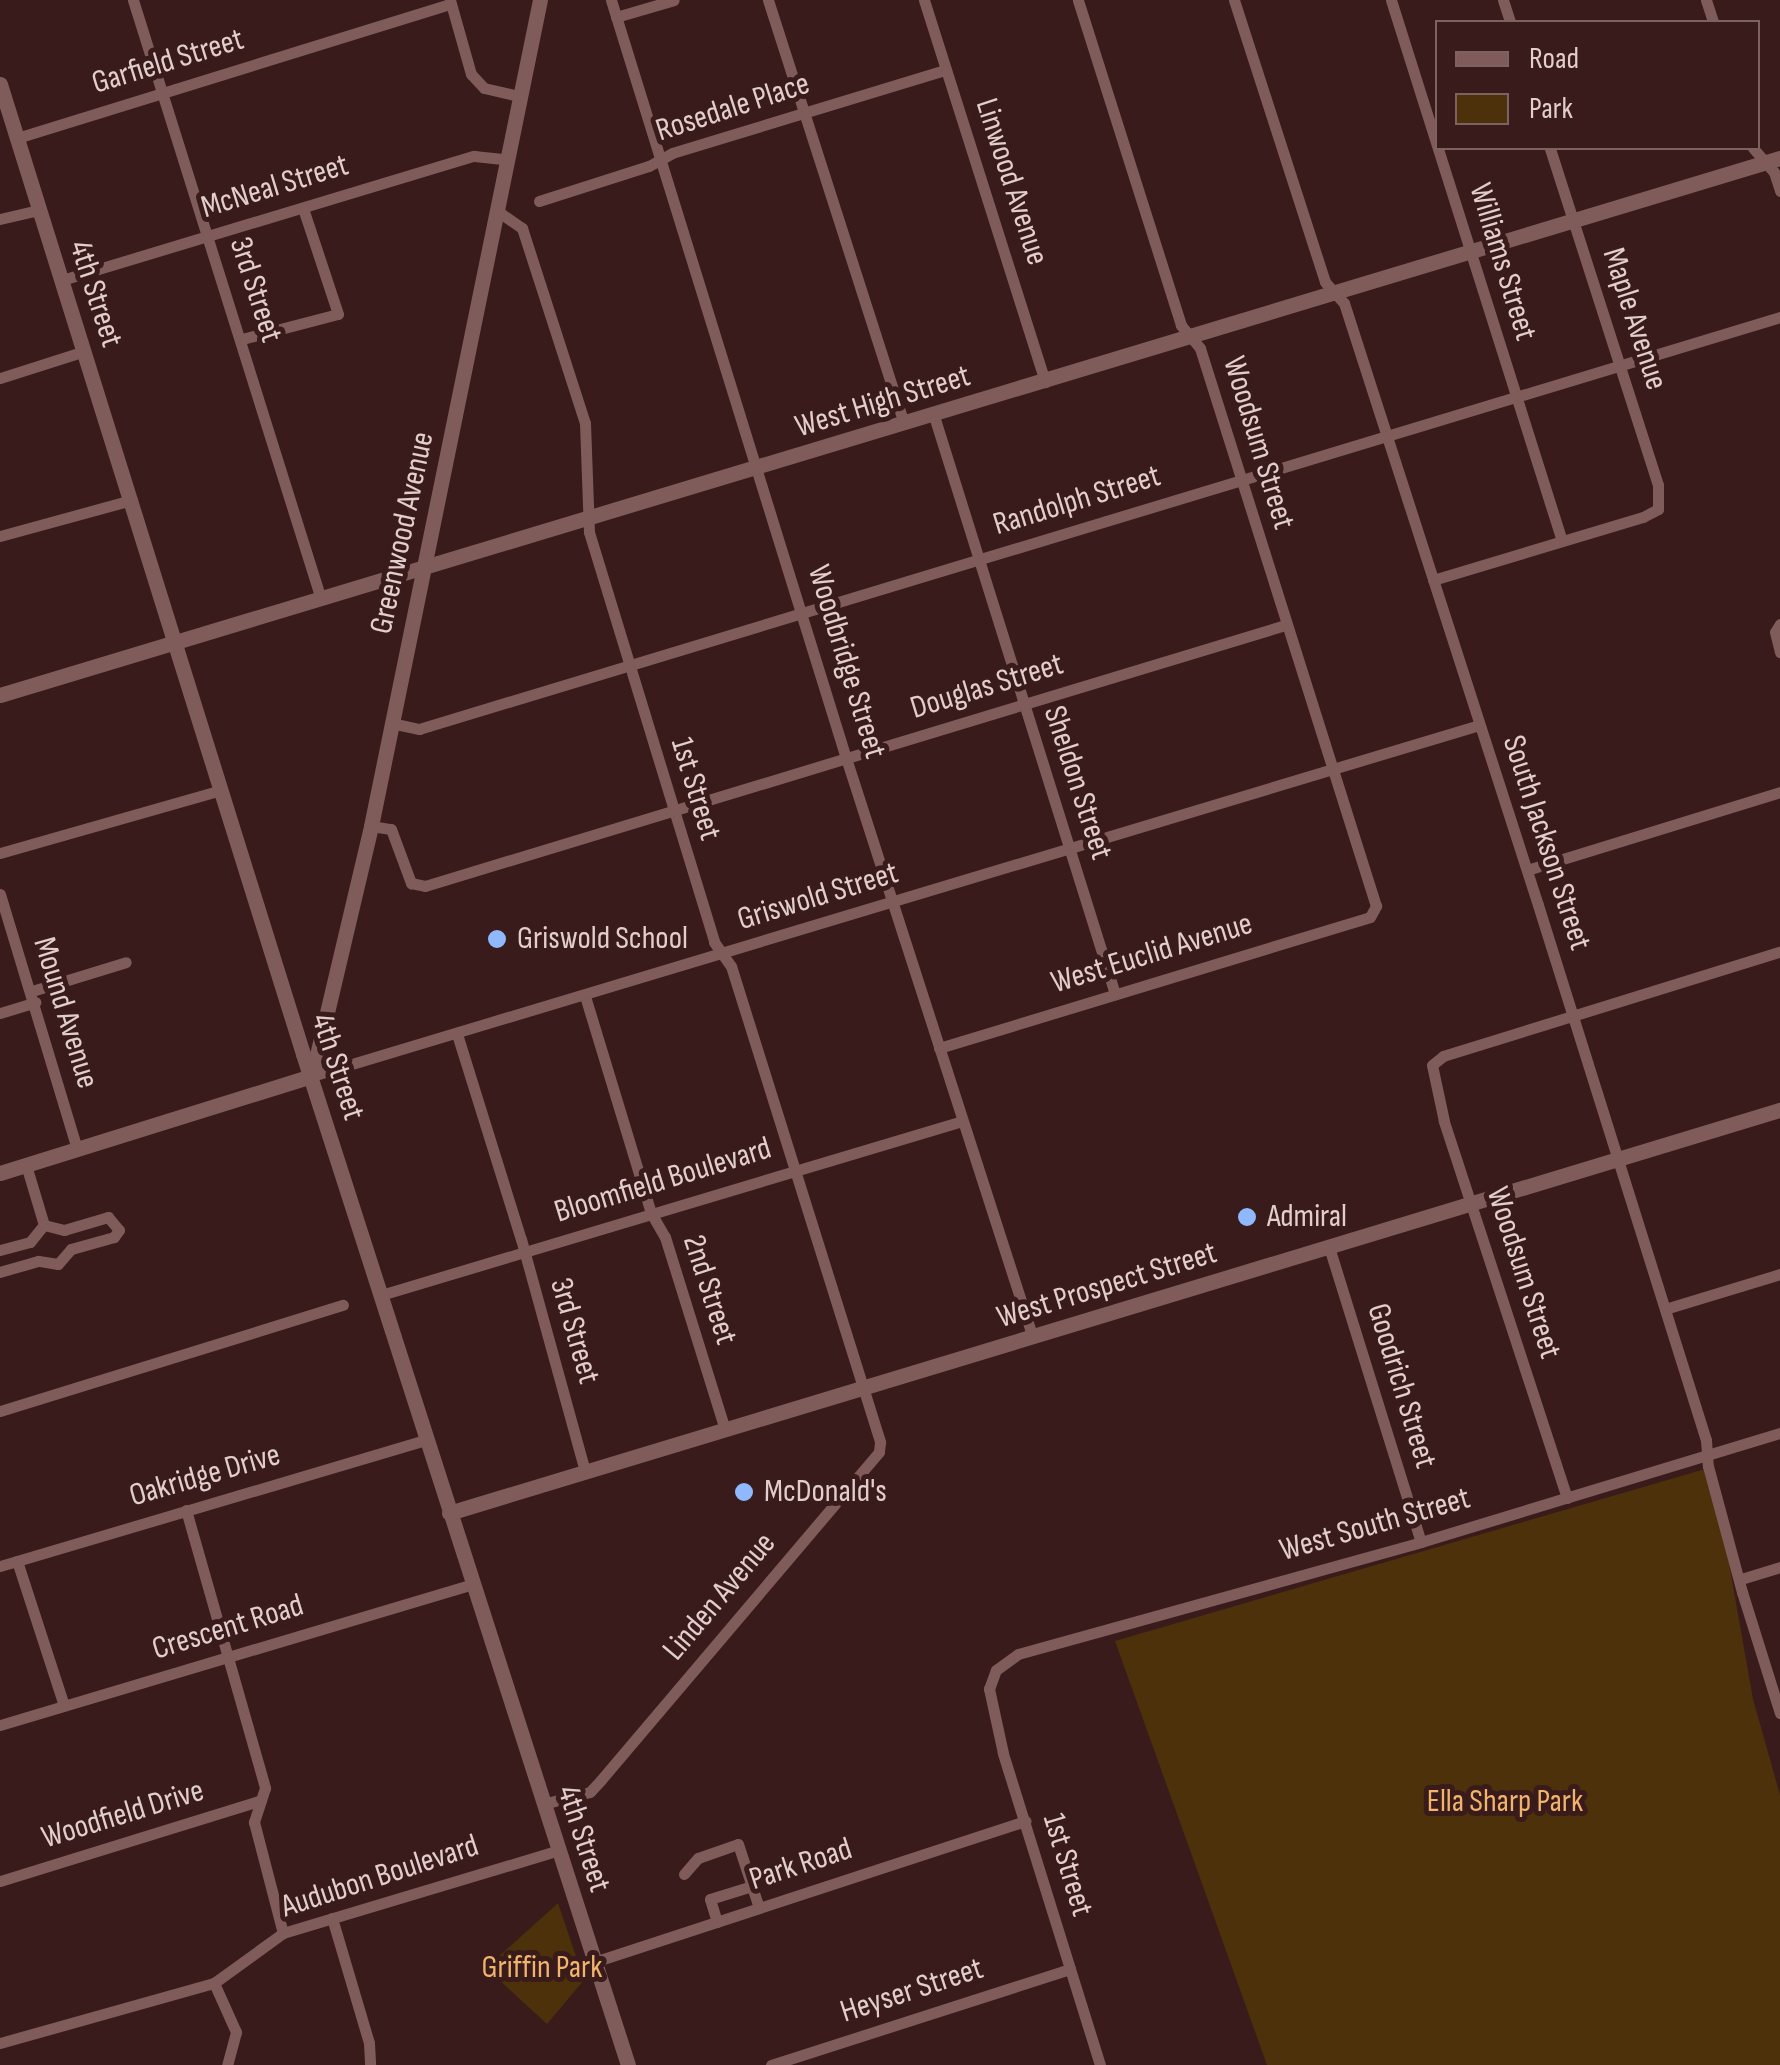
<!DOCTYPE html>
<html>
<head>
<meta charset="utf-8">
<style>
	body { margin:0 }
	#map { position:relative; width:1780px; height:2065px; overflow:hidden; background:#381b1a; font-family:"Sofia Sans Condensed",sans-serif }
	div>[style] { position:absolute }
	.green>* { inset:0; background:#4d310b }
	.minor>* { height:11px; margin:-5.5px; padding:0 5.5px; transform-origin:5.5px; border-radius:5.5px; background:#7f5b5a }
	.tertiary>* { height:15px; margin:-7.5px; padding:0 7.5px; transform-origin:7.5px; border-radius:7.5px; background:#7f5b5a }
	.dots>* { width:28px; height:28px; translate:-50% -50%; box-sizing:border-box; border:5px solid #381b1a; border-radius:50% }
	span { translate:-50% -50%; white-space:nowrap; text-align:center; line-height:1.15; -webkit-text-stroke:10px #381b1a; paint-order:stroke }
	.street-label { font-size:32px; color:#e2cecc }
	.poi-label { font-size:32px; color:#e2cecc }
	.left { translate:0 -50%; text-align:left }
	.park-label { font-size:32px; color:#f1b46c }
	.legend { position:absolute; left:1435px; top:20px; width:325px; height:130px; box-sizing:border-box; background:#381b1a; border:2px solid #7c6361; margin:0; padding:12px 18px; list-style:none; font-size:30px; color:#e2cecc }
	.legend li { display:flex; align-items:center; gap:20px; height:50px }
	.legend b { width:50px; border:2px solid #7c6361 }
</style>
</head>
<body>
<div id="map">
	<div class="green">
		<div style="clip-path:polygon(1712px 1467px,1753px 1699px,1780px 1795px,1780px 2065px,1267px 2065px,1115px 1641px)"></div>
		<div style="clip-path:polygon(558px 1903px,584px 1980px,547px 2024px,486px 1968px)"></div>
	</div>
	<div class="minor">
		<div style="left:133px;top:0;width:628px;rotate:72.58deg"></div>
		<div style="left:450px;top:0;width:77px;rotate:74.2deg"></div>
		<div style="left:471px;top:74px;width:19px;rotate:47deg"></div>
		<div style="left:484px;top:88px;width:36px;rotate:13deg"></div>
		<div style="left:611px;top:0;width:794px;rotate:72.78deg"></div>
		<div style="left:846px;top:758px;width:609px;rotate:72.13deg"></div>
		<div style="left:768px;top:0;width:445px;rotate:72.2deg"></div>
		<div style="left:924px;top:0;width:401px;rotate:72.4deg"></div>
		<div style="left:1234px;top:0;width:296px;rotate:72.1deg"></div>
		<div style="left:1325px;top:282px;width:28px;rotate:48deg"></div>
		<div style="left:1344px;top:303px;width:632px;rotate:72.14deg"></div>
		<div style="left:1538px;top:905px;width:561px;rotate:72.57deg"></div>
		<div style="left:1706px;top:1440px;width:26px;rotate:86deg"></div>
		<div style="left:1708px;top:1466px;width:131px;rotate:74.9deg"></div>
		<div style="left:1742px;top:1592px;width:127px;rotate:72.6deg"></div>
		<div style="left:1391px;top:0;width:567px;rotate:72.46deg"></div>
		<div style="left:1503px;top:0;width:23px;rotate:72deg"></div>
		<div style="left:1706px;top:0;width:23px;rotate:72deg"></div>
		<div style="left:616px;top:17px;width:60px;rotate:-16.3deg"></div>
		<div style="left:17px;top:138px;width:454px;rotate:-17.2deg"></div>
		<div style="left:1753px;top:148px;width:32px;rotate:49deg"></div>
		<div style="left:1774px;top:172px;width:20px;rotate:72deg"></div>
		<div style="left:539px;top:201px;width:115px;rotate:-17.7deg"></div>
		<div style="left:649px;top:166px;width:26px;rotate:-29deg"></div>
		<div style="left:672px;top:153px;width:286px;rotate:-16.9deg"></div>
		<div style="left:496px;top:210px;width:32px;rotate:35deg"></div>
		<div style="left:522px;top:228px;width:205px;rotate:72.1deg"></div>
		<div style="left:585px;top:423px;width:109px;rotate:87.9deg"></div>
		<div style="left:589px;top:532px;width:429px;rotate:73deg"></div>
		<div style="left:714px;top:942px;width:29px;rotate:55deg"></div>
		<div style="left:731px;top:966px;width:499px;rotate:72.6deg"></div>
		<div style="left:880px;top:1442px;width:10px;rotate:96deg"></div>
		<div style="left:879px;top:1452px;width:430px;rotate:130.3deg"></div>
		<div style="left:601px;top:1780px;width:16px;rotate:133deg"></div>
		<div style="left:590px;top:1792px;width:49px;rotate:165.7deg"></div>
		<div style="left:0;top:219px;width:39px;rotate:-13deg"></div>
		<div style="left:62px;top:280px;width:430px;rotate:-16.8deg"></div>
		<div style="left:474px;top:156px;width:31px;rotate:6deg"></div>
		<div style="left:242px;top:339px;width:99px;rotate:-14.6deg"></div>
		<div style="left:338px;top:314px;width:112px;rotate:-108.3deg"></div>
		<div style="left:0;top:378px;width:89px;rotate:-17.6deg"></div>
		<div style="left:934px;top:416px;width:606px;rotate:72.61deg"></div>
		<div style="left:0;top:536px;width:137px;rotate:-15.3deg"></div>
		<div style="left:1433px;top:580px;width:219px;rotate:-16.7deg"></div>
		<div style="left:1643px;top:517px;width:17px;rotate:-28deg"></div>
		<div style="left:1658px;top:509px;width:24px;rotate:-90deg"></div>
		<div style="left:1658px;top:485px;width:354px;rotate:-107.8deg"></div>
		<div style="left:1780px;top:624px;width:9px;rotate:122deg"></div>
		<div style="left:1775px;top:632px;width:21px;rotate:76deg"></div>
		<div style="left:391px;top:723px;width:29px;rotate:12deg"></div>
		<div style="left:419px;top:729px;width:1422px;rotate:-16.84deg"></div>
		<div style="left:371px;top:826px;width:20px;rotate:9deg"></div>
		<div style="left:391px;top:829px;width:58px;rotate:69.7deg"></div>
		<div style="left:411px;top:883px;width:14px;rotate:12deg"></div>
		<div style="left:425px;top:886px;width:899px;rotate:-16.88deg"></div>
		<div style="left:0;top:853px;width:230px;rotate:-15.9deg"></div>
		<div style="left:1527px;top:870px;width:265px;rotate:-17.1deg"></div>
		<div style="left:0;top:894px;width:266px;rotate:73.2deg"></div>
		<div style="left:32px;top:991px;width:98px;rotate:-17.1deg"></div>
		<div style="left:585px;top:996px;width:227px;rotate:73.1deg"></div>
		<div style="left:651px;top:1213px;width:28px;rotate:60deg"></div>
		<div style="left:665px;top:1237px;width:202px;rotate:72.7deg"></div>
		<div style="left:0;top:1013px;width:37px;rotate:-17deg"></div>
		<div style="left:457px;top:1034px;width:215px;rotate:72.7deg"></div>
		<div style="left:521px;top:1239px;width:242px;rotate:74.6deg"></div>
		<div style="left:939px;top:1048px;width:450px;rotate:-16.9deg"></div>
		<div style="left:1370px;top:917px;width:13px;rotate:-61deg"></div>
		<div style="left:1376px;top:906px;width:585px;rotate:-107.51deg"></div>
		<div style="left:1200px;top:348px;width:30px;rotate:-130deg"></div>
		<div style="left:1181px;top:325px;width:341px;rotate:-107.6deg"></div>
		<div style="left:312px;top:1076px;width:1219px;rotate:-16.74deg"></div>
		<div style="left:26px;top:1165px;width:63px;rotate:73.3deg"></div>
		<div style="left:1329px;top:1247px;width:309px;rotate:72.7deg"></div>
		<div style="left:0;top:1250px;width:31px;rotate:-15deg"></div>
		<div style="left:30px;top:1242px;width:22px;rotate:-51deg"></div>
		<div style="left:44px;top:1225px;width:21px;rotate:14deg"></div>
		<div style="left:64px;top:1230px;width:46px;rotate:-16.5deg"></div>
		<div style="left:108px;top:1217px;width:17px;rotate:50deg"></div>
		<div style="left:119px;top:1230px;width:9px;rotate:126deg"></div>
		<div style="left:114px;top:1237px;width:45px;rotate:164.4deg"></div>
		<div style="left:71px;top:1249px;width:20px;rotate:131deg"></div>
		<div style="left:58px;top:1264px;width:20px;rotate:-171deg"></div>
		<div style="left:38px;top:1261px;width:40px;rotate:164deg"></div>
		<div style="left:381px;top:1295px;width:606px;rotate:-16.67deg"></div>
		<div style="left:1665px;top:1309px;width:120px;rotate:-16.9deg"></div>
		<div style="left:0;top:1411px;width:359px;rotate:-17.2deg"></div>
		<div style="left:1567px;top:1498px;width:397px;rotate:-108.1deg"></div>
		<div style="left:1444px;top:1121px;width:57px;rotate:-102.1deg"></div>
		<div style="left:1432px;top:1065px;width:14px;rotate:-39deg"></div>
		<div style="left:1443px;top:1056px;width:353px;rotate:-17.2deg"></div>
		<div style="left:186px;top:1510px;width:289px;rotate:74.1deg"></div>
		<div style="left:265px;top:1788px;width:36px;rotate:108deg"></div>
		<div style="left:254px;top:1822px;width:115px;rotate:75.4deg"></div>
		<div style="left:17px;top:1561px;width:152px;rotate:72deg"></div>
		<div style="left:0;top:1566px;width:444px;rotate:-16.5deg"></div>
		<div style="left:1741px;top:1579px;width:41px;rotate:-17.1deg"></div>
		<div style="left:0;top:1725px;width:491px;rotate:-16.6deg"></div>
		<div style="left:684px;top:1874px;width:21px;rotate:-49deg"></div>
		<div style="left:698px;top:1858px;width:42px;rotate:-19.3deg"></div>
		<div style="left:738px;top:1844px;width:67px;rotate:71.8deg"></div>
		<div style="left:0;top:1881px;width:273px;rotate:-17.2deg"></div>
		<div style="left:332px;top:1918px;width:130px;rotate:73.5deg"></div>
		<div style="left:369px;top:2043px;width:22px;rotate:87deg"></div>
		<div style="left:717px;top:1922px;width:24px;rotate:-107deg"></div>
		<div style="left:710px;top:1899px;width:44px;rotate:-17.2deg"></div>
		<div style="left:594px;top:1962px;width:454px;rotate:-18.1deg"></div>
		<div style="left:214px;top:1983px;width:54px;rotate:65.8deg"></div>
		<div style="left:236px;top:2032px;width:34px;rotate:105deg"></div>
		<div style="left:0;top:2043px;width:222px;rotate:-15.7deg"></div>
		<div style="left:214px;top:1983px;width:85px;rotate:-35.9deg"></div>
		<div style="left:283px;top:1933px;width:285px;rotate:-16.7deg"></div>
		<div style="left:771px;top:2065px;width:314px;rotate:-17.8deg"></div>
		<div style="left:1100px;top:2065px;width:327px;rotate:-107.3deg"></div>
		<div style="left:1003px;top:1753px;width:66px;rotate:-102.3deg"></div>
		<div style="left:989px;top:1689px;width:20px;rotate:-70deg"></div>
		<div style="left:996px;top:1670px;width:27px;rotate:-36deg"></div>
		<div style="left:1018px;top:1654px;width:418px;rotate:-15.5deg"></div>
		<div style="left:1421px;top:1542px;width:375px;rotate:-16.9deg"></div>
	</div>
	<div class="tertiary">
		<div style="left:0;top:84px;width:1016px;rotate:72.65deg"></div>
		<div style="left:303px;top:1054px;width:1062px;rotate:72.18deg"></div>
		<div style="left:0;top:695px;width:1859px;rotate:-16.79deg"></div>
		<div style="left:0;top:1173px;width:327px;rotate:-17.3deg"></div>
		<div style="left:312px;top:1076px;width:257px;rotate:-76.7deg"></div>
		<div style="left:371px;top:826px;width:843px;rotate:-78.44deg"></div>
		<div style="left:449px;top:1513px;width:1391px;rotate:-16.85deg"></div>
	</div>
	<div class="dots">
		<div style="left:497px;top:939px;background:#90b8fd"></div>
		<div style="left:1247px;top:1217px;background:#90b8fd"></div>
		<div style="left:744px;top:1492px;background:#90b8fd"></div>
	</div>
	<div class="street-label">
		<span style="left:168px;top:62px;rotate:-17deg">Garfield Street</span>
		<span style="left:733px;top:108px;rotate:-18deg">Rosedale Place</span>
		<span style="left:1011px;top:182px;rotate:72deg">Linwood Avenue</span>
		<span style="left:275px;top:187px;rotate:-17deg">McNeal Street</span>
		<span style="left:1502px;top:262px;rotate:73deg">Williams Street</span>
		<span style="left:255px;top:290px;rotate:72deg">3rd Street</span>
		<span style="left:95px;top:294px;rotate:72deg">4th Street</span>
		<span style="left:1634px;top:319px;rotate:72deg">Maple Avenue</span>
		<span style="left:883px;top:402px;rotate:-17deg">West High Street</span>
		<span style="left:1258px;top:443px;rotate:73deg">Woodsum Street</span>
		<span style="left:1077px;top:501px;rotate:-17deg">Randolph Street</span>
		<span style="left:403px;top:533px;rotate:-78deg">Greenwood Avenue</span>
		<span style="left:846px;top:662px;rotate:73deg">Woodbridge Street</span>
		<span style="left:987px;top:687px;rotate:-17deg">Douglas Street</span>
		<span style="left:1077px;top:783px;rotate:72deg">Sheldon Street</span>
		<span style="left:695px;top:789px;rotate:73deg">1st Street</span>
		<span style="left:1546px;top:843px;rotate:72deg">South Jackson Street</span>
		<span style="left:818px;top:897px;rotate:-17deg">Griswold Street</span>
		<span style="left:1152px;top:954px;rotate:-17deg">West Euclid Avenue</span>
		<span style="left:65px;top:1013px;rotate:73deg">Mound Avenue</span>
		<span style="left:337px;top:1067px;rotate:72deg">4th Street</span>
		<span style="left:663px;top:1181px;rotate:-17deg">Bloomfield Boulevard</span>
		<span style="left:1523px;top:1273px;rotate:72deg">Woodsum Street</span>
		<span style="left:1107px;top:1286px;rotate:-17deg">West Prospect Street</span>
		<span style="left:709px;top:1290px;rotate:72deg">2nd Street</span>
		<span style="left:574px;top:1331px;rotate:74deg">3rd Street</span>
		<span style="left:1401px;top:1386px;rotate:73deg">Goodrich Street</span>
		<span style="left:205px;top:1476px;rotate:-16deg">Oakridge Drive</span>
		<span style="left:1375px;top:1525px;rotate:-16deg">West South Street</span>
		<span style="left:720px;top:1597px;rotate:-50deg">Linden Avenue</span>
		<span style="left:228px;top:1628px;rotate:-17deg">Crescent Road</span>
		<span style="left:123px;top:1815px;rotate:-17deg">Woodfield Drive</span>
		<span style="left:583px;top:1839px;rotate:72deg">4th Street</span>
		<span style="left:801px;top:1865px;rotate:-18deg">Park Road</span>
		<span style="left:1067px;top:1865px;rotate:73deg">1st Street</span>
		<span style="left:380px;top:1877px;rotate:-18deg">Audubon Boulevard</span>
		<span style="left:912px;top:1991px;rotate:-18deg">Heyser Street</span>
	</div>
	<div class="poi-label">
		<span class="left" style="left:517px;top:939px">Griswold School</span>
		<span class="left" style="left:1267px;top:1217px">Admiral</span>
		<span class="left" style="left:764px;top:1492px">McDonald's</span>
	</div>
	<div class="park-label">
		<span style="left:1505px;top:1802px">Ella Sharp Park</span>
		<span style="left:542px;top:1968px">Griffin Park</span>
	</div>
	<ul class="legend">
	<li><b style="height:12px;background:#7f5b5a"></b>Road</li>
	<li><b style="height:28px;background:#4d310b"></b>Park</li>
	</ul>
</div>
</body>
</html>
